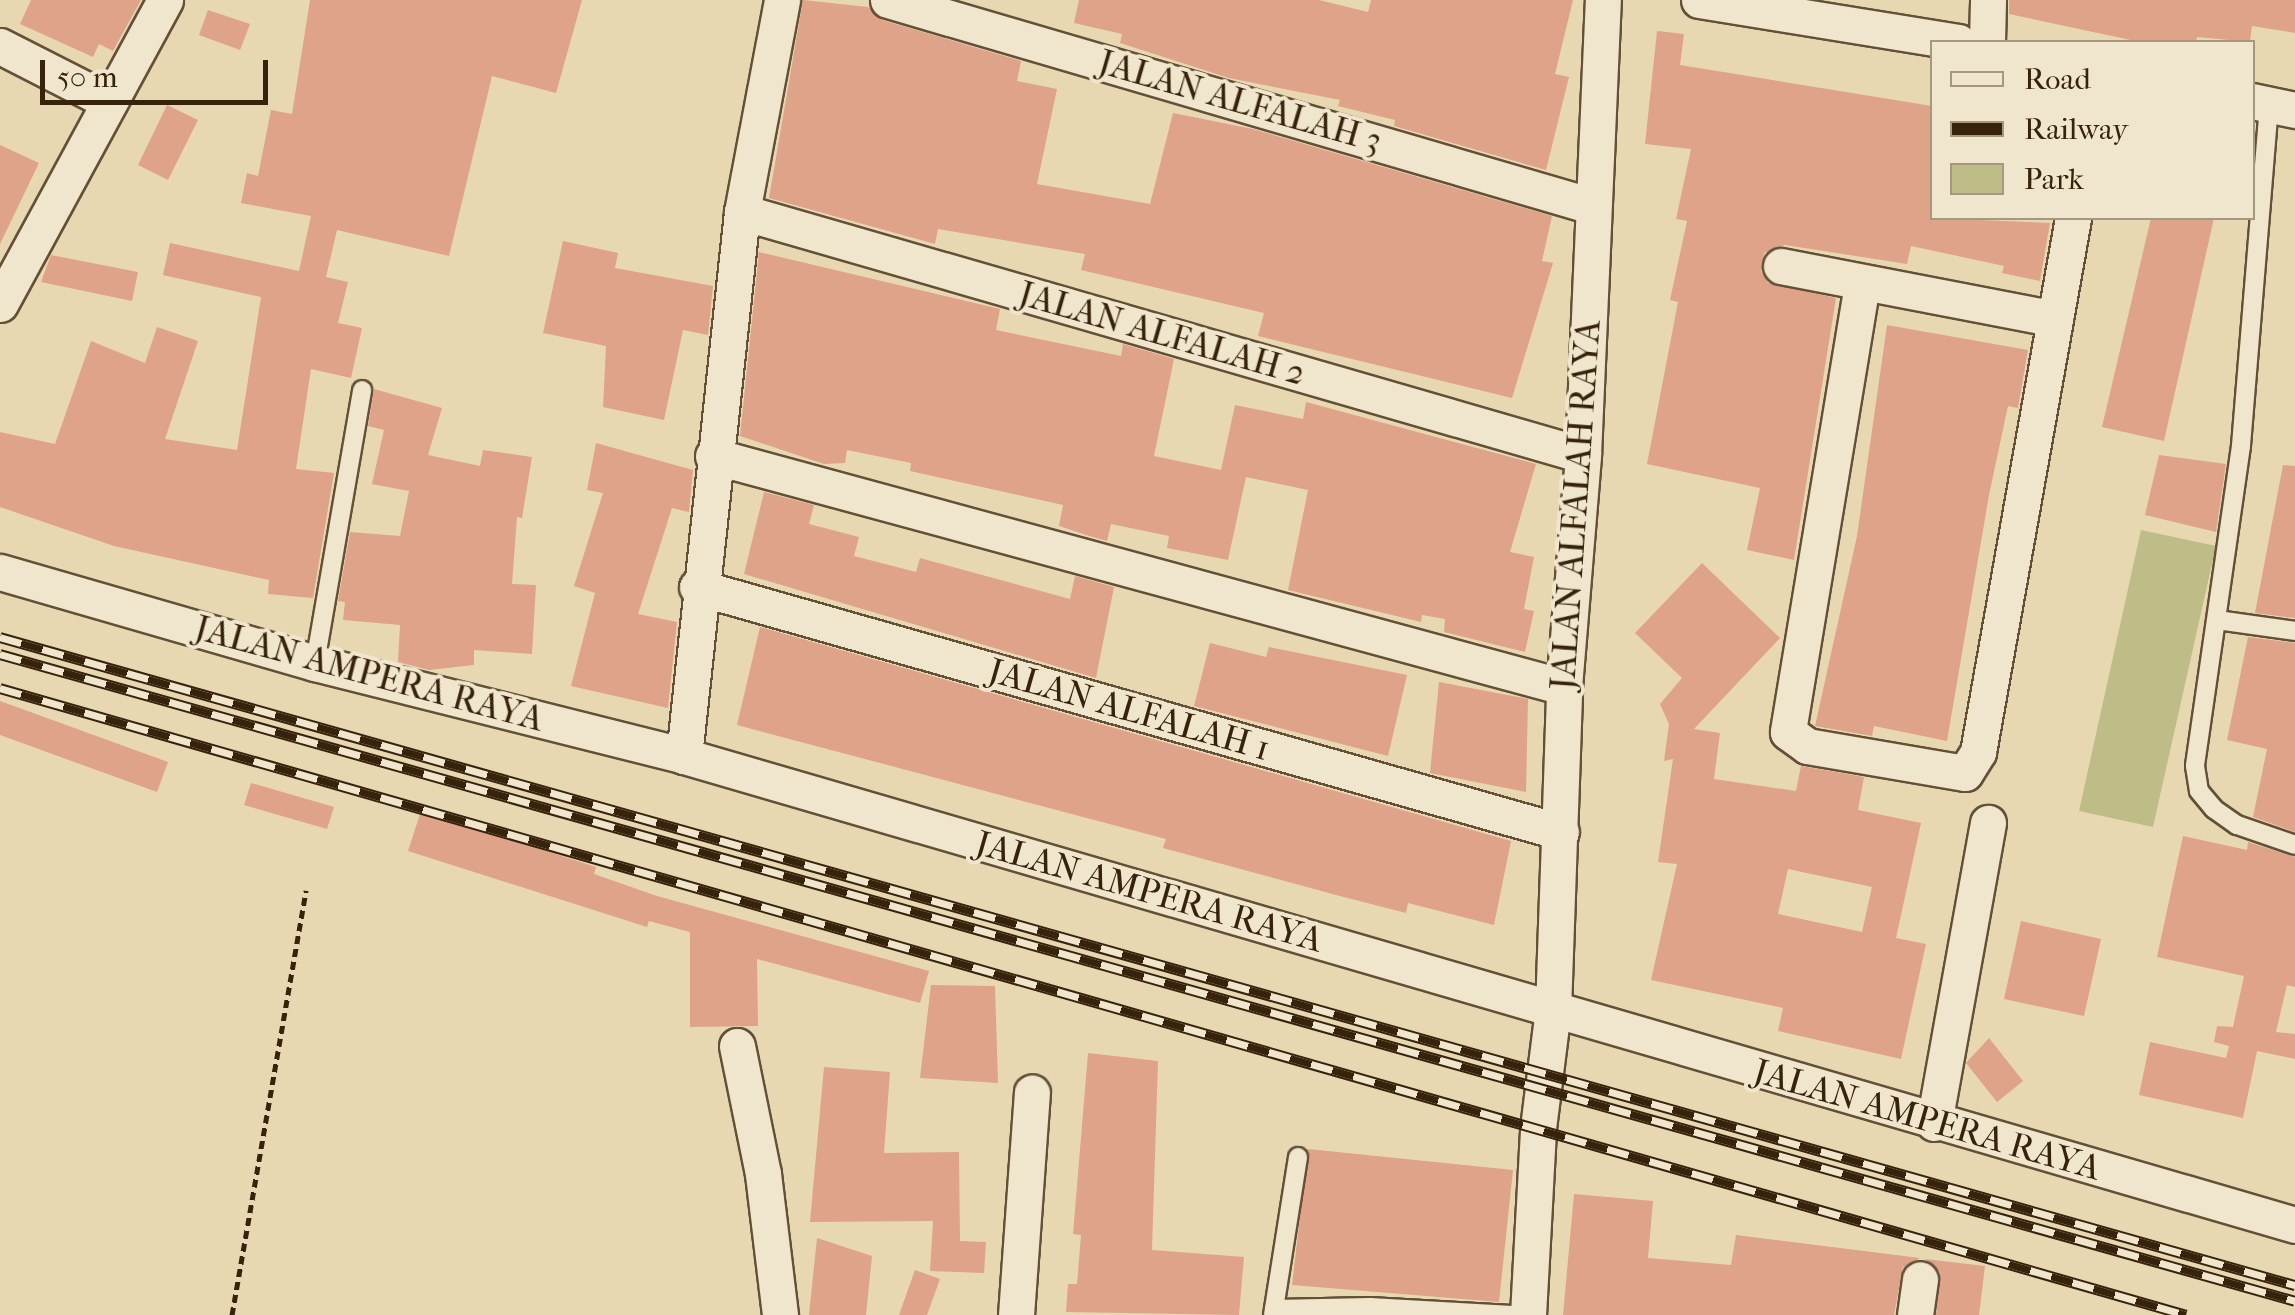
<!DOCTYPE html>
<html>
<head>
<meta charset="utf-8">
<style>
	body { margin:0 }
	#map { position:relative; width:2295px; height:1315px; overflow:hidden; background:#e8d8b2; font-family:"IM FELL French Canon",serif }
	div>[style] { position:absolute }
	.green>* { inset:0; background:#bebc87 }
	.building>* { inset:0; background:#dea389 }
	.path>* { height:5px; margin-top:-2.5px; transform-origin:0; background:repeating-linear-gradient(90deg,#37230c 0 8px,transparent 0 13px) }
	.roads { filter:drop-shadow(2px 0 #635036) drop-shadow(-2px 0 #635036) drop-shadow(0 2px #635036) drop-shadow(0 -2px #635036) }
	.lane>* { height:18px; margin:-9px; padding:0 9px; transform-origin:9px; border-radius:9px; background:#f0e6cd }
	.street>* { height:35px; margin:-17.5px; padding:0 17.5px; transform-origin:17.5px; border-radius:17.5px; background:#f0e6cd }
	.rail>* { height:11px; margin-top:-5.5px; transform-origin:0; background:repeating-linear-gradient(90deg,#f0e6cd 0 22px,#37230c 0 44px); box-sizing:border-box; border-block:2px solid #37230c }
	span { translate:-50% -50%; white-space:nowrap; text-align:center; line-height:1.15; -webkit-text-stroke:8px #f0e6cd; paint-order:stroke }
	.street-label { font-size:35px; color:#37230c }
	.legend { position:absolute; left:1930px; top:40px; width:325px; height:180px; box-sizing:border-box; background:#f0e6cd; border:2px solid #a69880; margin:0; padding:12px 18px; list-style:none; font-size:30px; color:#37230c }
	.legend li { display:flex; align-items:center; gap:20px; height:50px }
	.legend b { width:50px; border:2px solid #a69880 }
	.scale { position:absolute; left:40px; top:60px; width:228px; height:45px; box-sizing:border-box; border:5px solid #37230c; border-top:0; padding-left:12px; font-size:30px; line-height:35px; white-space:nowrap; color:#37230c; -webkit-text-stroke:8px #f0e6cd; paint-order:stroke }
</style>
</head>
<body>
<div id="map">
	<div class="green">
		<div style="clip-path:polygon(2141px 530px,2216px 546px,2153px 827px,2079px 811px)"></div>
	</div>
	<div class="building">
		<div style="clip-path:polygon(31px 0,141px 0,113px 51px,99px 44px,93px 57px,20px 24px)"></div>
		<div style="clip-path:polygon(310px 0,582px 0,556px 93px,492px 76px,449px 256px,337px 230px,326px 277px,348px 282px,338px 323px,362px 328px,351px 378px,311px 369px,296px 469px,334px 473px,313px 598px,268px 594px,269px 580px,114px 546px,0 507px,0 432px,55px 444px,91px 341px,145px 363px,157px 327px,198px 341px,165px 439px,237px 450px,261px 297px,163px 275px,170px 243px,299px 271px,311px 216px,241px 203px,247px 173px,258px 176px,271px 110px,292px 114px)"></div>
		<div style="clip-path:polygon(803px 0,868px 7px,882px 20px,1021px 61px,1017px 81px,1057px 89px,1037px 184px,1150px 204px,1173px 113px,1253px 129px,1552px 216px,1542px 261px,1553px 263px,1512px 398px,1258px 336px,1264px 313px,1081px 270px,1085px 254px,938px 229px,935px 244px,769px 198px)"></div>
		<div style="clip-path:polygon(1079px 0,1319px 0,1368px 12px,1371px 0,1573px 0,1555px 74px,1569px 77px,1546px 170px,1394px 126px,1395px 120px,1338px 106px,1340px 100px,1229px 78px,1120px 43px,1122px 34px,1074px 23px)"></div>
		<div style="clip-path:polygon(2009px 0,2295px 0,2295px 33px,2252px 26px,2250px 42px,2197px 37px,2196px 42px,2140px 42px,2009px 14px)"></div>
		<div style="clip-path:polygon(208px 10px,250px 24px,240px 50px,199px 35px)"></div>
		<div style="clip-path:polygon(1657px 31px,1684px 34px,1680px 65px,1932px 106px,1932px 218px,2050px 223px,2040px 281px,2002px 273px,2004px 266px,1911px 246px,1907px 264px,1785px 245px,1764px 253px,1761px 272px,1768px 283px,1836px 298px,1794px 560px,1747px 550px,1760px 488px,1647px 464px,1678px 302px,1670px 300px,1687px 221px,1676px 219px,1691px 149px,1645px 144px)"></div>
		<div style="clip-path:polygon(167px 105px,198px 120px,168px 180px,138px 165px)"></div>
		<div style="clip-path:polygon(0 145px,39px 163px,0 244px)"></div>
		<div style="clip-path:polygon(2151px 218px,2214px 218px,2164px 441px,2102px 427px)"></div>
		<div style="clip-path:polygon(563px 241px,618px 253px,615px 268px,713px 286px,708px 335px,683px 330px,664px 420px,603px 407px,606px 346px,543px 333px)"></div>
		<div style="clip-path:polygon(759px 252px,1000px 309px,996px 330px,1121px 356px,1123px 344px,1174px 359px,1154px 456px,1221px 470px,1235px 405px,1303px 419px,1306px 402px,1536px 464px,1510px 552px,1534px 557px,1524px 609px,1534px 611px,1525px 652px,1444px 632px,1445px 619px,1422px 615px,1421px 622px,1288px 590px,1308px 490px,1246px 477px,1228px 560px,1167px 548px,1169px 536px,1111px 524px,1107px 541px,1086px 535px,1059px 526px,1063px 505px,910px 471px,911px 463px,847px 450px,845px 463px,824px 464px,740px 436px)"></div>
		<div style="clip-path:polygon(51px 255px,138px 272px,132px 301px,41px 282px)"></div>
		<div style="clip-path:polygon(1887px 325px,2028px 350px,2018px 408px,2008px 406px,1989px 495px,1947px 741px,1874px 726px,1872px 736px,1815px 726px,1857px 536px)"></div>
		<div style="clip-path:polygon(374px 389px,442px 408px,428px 455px,480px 466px,483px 450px,532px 457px,522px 518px,517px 517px,512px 584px,536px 585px,532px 654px,474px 650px,474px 665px,429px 670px,398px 662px,400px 625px,343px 620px,345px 602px,338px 601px,350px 532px,400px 536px,409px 491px,372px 484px,384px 430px,368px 426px)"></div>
		<div style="clip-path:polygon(596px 443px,693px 470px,689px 512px,672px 508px,638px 614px,677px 622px,668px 708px,571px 686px,595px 593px,574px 586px,603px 493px,587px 490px)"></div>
		<div style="clip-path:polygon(2159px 455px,2226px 464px,2216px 532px,2145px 515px)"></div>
		<div style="clip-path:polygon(2283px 465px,2295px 466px,2295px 618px,2255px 613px)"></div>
		<div style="clip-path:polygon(764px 492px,814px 505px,809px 524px,859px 537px,854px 556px,916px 572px,920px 558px,1070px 599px,1075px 576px,1114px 587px,1096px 678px,744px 574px)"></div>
		<div style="clip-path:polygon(evenodd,1702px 563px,1780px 638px,1694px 729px,1720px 733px,1714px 779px,1796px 791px,1801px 766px,1864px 777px,1858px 810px,1921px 823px,1896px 938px,1926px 944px,1901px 1059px,1778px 1031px,1783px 1008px,1651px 980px,1677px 864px,1658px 862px,1673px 759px,1664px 761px,1669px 724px,1660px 704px,1682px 678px,1635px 633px,1702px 563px,1788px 869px,1872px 887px,1862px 932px,1778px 914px,1788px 869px)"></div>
		<div style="clip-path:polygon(760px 627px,1511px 841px,1494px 925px,1408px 903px,1406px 913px,1336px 895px,1163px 848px,1166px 839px,737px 725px)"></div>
		<div style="clip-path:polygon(2248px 637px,2295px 643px,2295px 832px,2253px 817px,2267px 749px,2227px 740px)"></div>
		<div style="clip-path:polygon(1210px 643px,1266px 657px,1269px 647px,1407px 675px,1388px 756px,1194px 706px)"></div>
		<div style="clip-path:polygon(1439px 682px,1528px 699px,1526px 792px,1430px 773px)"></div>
		<div style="clip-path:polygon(0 701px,168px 762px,157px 792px,0 735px)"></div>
		<div style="clip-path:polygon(251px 783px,334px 807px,327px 829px,244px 805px)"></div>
		<div style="clip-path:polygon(421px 811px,596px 867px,594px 874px,657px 896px,929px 971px,920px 1003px,757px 959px,758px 1026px,690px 1027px,690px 932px,649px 921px,647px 927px,408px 851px)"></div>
		<div style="clip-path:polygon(2183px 836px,2247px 850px,2248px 842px,2295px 857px,2295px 987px,2287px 985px,2276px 1032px,2295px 1034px,2295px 1059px,2257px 1051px,2243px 1118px,2139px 1095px,2150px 1042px,2226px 1058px,2229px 1046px,2214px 1042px,2217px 1026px,2233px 1027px,2244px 976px,2157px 957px)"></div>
		<div style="clip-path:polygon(2021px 921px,2101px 939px,2084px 1016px,2004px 999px)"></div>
		<div style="clip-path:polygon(931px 985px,995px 986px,998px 1083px,920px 1078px)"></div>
		<div style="clip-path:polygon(1989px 1038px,2023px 1081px,1997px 1102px,1966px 1063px)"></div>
		<div style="clip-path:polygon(1088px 1053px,1158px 1061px,1152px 1250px,1244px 1257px,1239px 1315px,1066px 1312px,1068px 1284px,1077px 1284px,1081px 1235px,1073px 1234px)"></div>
		<div style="clip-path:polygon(824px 1067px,890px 1072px,884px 1153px,959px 1152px,960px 1241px,986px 1242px,984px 1273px,930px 1271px,933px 1221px,810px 1222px)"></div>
		<div style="clip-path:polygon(1308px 1149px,1513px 1170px,1499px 1302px,1292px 1285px)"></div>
		<div style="clip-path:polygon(1574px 1194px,1653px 1201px,1648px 1258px,1731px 1265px,1736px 1235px,1920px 1258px,1903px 1267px,1894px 1315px,1563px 1315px)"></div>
		<div style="clip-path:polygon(817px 1238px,872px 1256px,866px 1315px,809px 1315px)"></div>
		<div style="clip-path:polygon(1925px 1259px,1985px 1266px,1979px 1315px,1936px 1315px,1940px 1272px)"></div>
		<div style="clip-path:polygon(915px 1270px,940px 1279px,927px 1315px,899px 1315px)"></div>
	</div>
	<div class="path">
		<div style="left:232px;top:1315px;width:431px;rotate:-80.1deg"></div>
	</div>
	<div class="roads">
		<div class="lane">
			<div style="left:2269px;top:105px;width:342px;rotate:94.7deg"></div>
			<div style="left:2241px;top:446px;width:323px;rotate:98.2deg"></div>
			<div style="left:2195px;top:766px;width:25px;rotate:81deg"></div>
			<div style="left:2199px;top:791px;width:23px;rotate:50deg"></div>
			<div style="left:2214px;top:809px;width:28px;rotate:35deg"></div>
			<div style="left:2237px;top:825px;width:61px;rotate:19deg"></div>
			<div style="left:2217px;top:620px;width:79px;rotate:8deg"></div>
			<div style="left:315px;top:663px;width:277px;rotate:-80.2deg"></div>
			<div style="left:1370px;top:1307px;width:142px;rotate:3.2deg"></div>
			<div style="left:1274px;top:1309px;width:96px;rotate:-1.2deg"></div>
			<div style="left:1370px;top:1307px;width:8px;rotate:104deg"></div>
			<div style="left:1273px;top:1315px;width:160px;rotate:-81deg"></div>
		</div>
		<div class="street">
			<div style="left:888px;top:0;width:734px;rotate:16.31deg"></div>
			<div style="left:1699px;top:0;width:263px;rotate:9.2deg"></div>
			<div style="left:1987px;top:42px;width:42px;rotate:-88.6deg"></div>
			<div style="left:0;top:46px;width:123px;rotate:27deg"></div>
			<div style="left:2252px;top:101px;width:44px;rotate:11.8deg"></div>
			<div style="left:742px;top:212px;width:875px;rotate:16.12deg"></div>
			<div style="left:1781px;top:266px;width:279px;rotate:10.9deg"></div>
			<div style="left:1862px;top:284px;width:454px;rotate:99.4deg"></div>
			<div style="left:1788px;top:732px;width:24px;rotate:36deg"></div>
			<div style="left:1807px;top:746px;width:160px;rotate:9.7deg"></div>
			<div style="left:1965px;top:773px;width:25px;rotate:-58deg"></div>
			<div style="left:1978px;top:752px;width:542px;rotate:-79.91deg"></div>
			<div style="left:0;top:304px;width:346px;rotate:-61.5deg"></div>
			<div style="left:713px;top:456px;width:882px;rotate:15.19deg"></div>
			<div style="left:0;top:572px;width:328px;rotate:16.1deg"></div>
			<div style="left:315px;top:663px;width:381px;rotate:14.1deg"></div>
			<div style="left:684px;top:756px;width:1678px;rotate:16.23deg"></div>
			<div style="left:697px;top:587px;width:898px;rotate:15.83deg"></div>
			<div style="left:684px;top:756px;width:547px;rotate:-83.91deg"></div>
			<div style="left:742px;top:212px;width:216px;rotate:-79.3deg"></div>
			<div style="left:737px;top:1046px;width:131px;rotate:78.5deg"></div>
			<div style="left:763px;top:1174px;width:142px;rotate:83.1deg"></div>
			<div style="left:1934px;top:1123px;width:305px;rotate:-79.8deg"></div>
			<div style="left:1016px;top:1315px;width:223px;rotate:-85.9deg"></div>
			<div style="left:1528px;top:1315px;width:187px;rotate:-86.9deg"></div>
			<div style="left:1538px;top:1128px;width:119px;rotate:-82.8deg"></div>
			<div style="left:1553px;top:1010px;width:323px;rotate:-88deg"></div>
			<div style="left:1564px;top:687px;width:233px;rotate:-85.3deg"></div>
			<div style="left:1583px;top:455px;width:455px;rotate:-87.5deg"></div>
			<div style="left:1915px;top:1315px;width:36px;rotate:-82deg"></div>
		</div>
	</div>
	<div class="rail">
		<div style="left:0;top:637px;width:2385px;rotate:15.77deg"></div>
		<div style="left:0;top:654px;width:2384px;rotate:15.74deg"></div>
		<div style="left:0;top:688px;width:2274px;rotate:16deg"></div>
	</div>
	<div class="street-label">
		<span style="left:1240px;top:102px;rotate:16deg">JALAN ALFALAH 3</span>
		<span style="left:1162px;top:334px;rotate:16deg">JALAN ALFALAH 2</span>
		<span style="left:1576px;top:505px;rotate:-86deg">JALAN ALFALAH RAYA</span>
		<span style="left:369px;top:674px;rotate:15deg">JALAN AMPERA RAYA</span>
		<span style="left:1129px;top:710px;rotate:16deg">JALAN ALFALAH 1</span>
		<span style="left:1149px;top:892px;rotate:16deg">JALAN AMPERA RAYA</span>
		<span style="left:1927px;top:1120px;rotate:16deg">JALAN AMPERA RAYA</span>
	</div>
	<ul class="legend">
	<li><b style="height:12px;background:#f0e6cd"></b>Road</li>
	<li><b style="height:12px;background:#37230c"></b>Railway</li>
	<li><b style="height:28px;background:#bebc87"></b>Park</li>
	</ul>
	<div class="scale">50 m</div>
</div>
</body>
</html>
